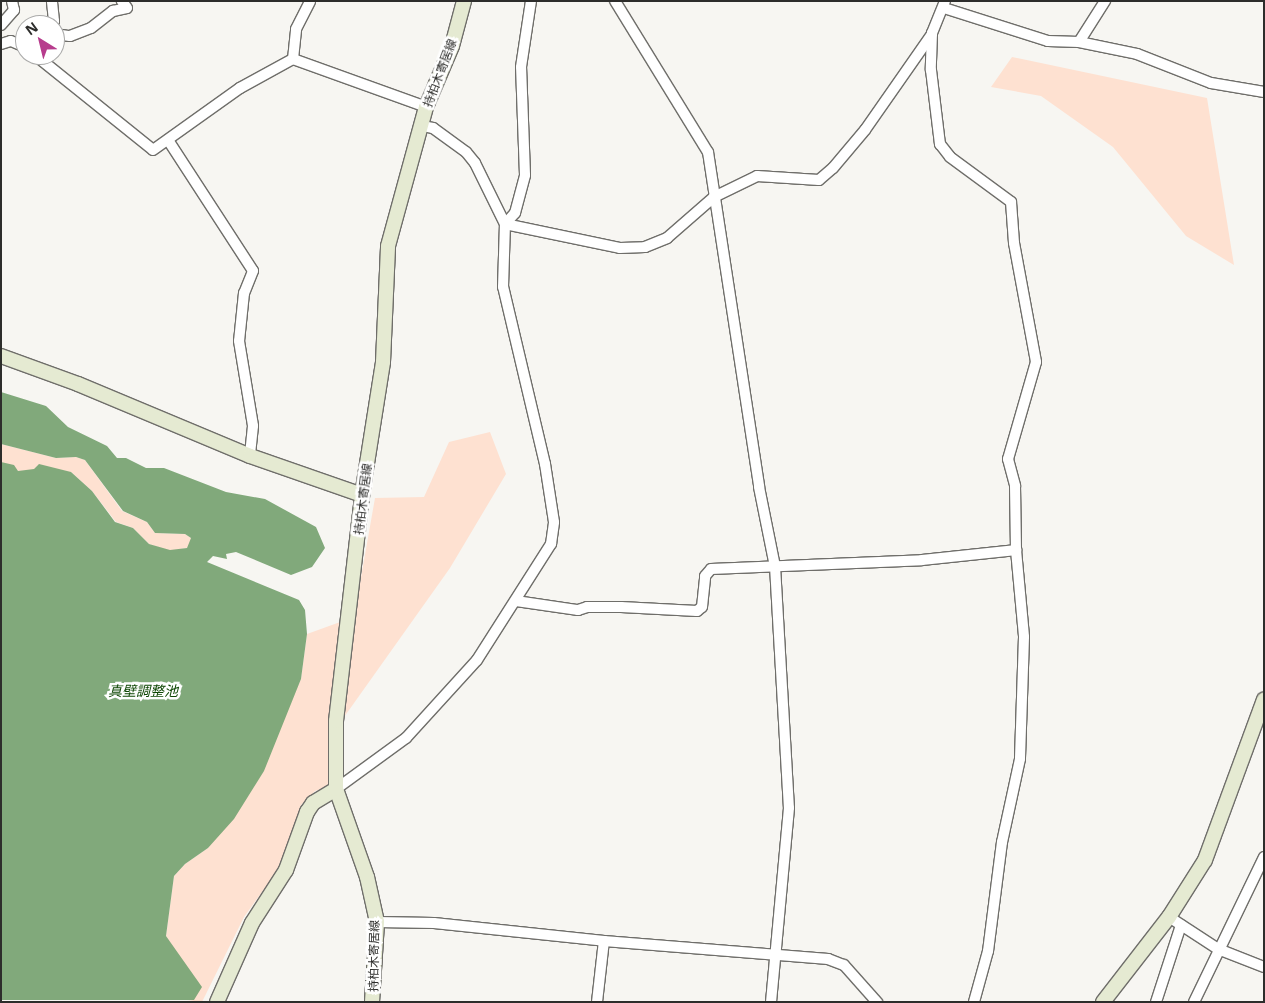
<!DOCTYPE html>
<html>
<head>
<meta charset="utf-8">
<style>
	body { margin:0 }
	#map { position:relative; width:1265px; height:1003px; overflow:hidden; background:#f7f6f2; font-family:"Noto Sans","Noto Sans JP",sans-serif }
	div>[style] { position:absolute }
	.green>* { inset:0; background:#fee1d1 }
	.water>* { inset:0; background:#81a97b }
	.roads { filter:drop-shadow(1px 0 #6f6e6a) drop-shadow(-1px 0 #6f6e6a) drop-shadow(0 1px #6f6e6a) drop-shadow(0 -1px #6f6e6a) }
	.street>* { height:10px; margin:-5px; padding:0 5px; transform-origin:5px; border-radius:5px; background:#fff }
	.secondary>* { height:14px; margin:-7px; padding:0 7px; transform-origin:7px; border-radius:7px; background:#e5ead2 }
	span { translate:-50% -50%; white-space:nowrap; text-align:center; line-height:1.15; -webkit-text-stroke:5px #fff; paint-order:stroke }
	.street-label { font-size:12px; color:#2d2d2b }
	.water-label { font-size:14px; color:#0f4705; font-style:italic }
	.frame { position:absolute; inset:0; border:2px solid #2d2d2b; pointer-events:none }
	.north { position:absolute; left:15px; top:15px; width:50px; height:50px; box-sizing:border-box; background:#fff; border:1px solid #ababaa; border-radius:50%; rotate:324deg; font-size:14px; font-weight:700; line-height:20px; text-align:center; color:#2d2d2b }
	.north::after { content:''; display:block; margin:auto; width:18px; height:22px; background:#b73c8d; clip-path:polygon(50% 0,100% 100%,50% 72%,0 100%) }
</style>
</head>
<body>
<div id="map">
	<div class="green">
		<div style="clip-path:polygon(1012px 57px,1207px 98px,1234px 265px,1186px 236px,1113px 147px,1041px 96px,991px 87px)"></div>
		<div style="clip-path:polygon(490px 432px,506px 474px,450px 568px,337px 727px,330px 786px,315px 791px,301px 805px,295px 831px,280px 867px,244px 917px,202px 1002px,180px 1002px,194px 1000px,166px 936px,174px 876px,185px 864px,208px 848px,290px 702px,301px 679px,307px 634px,354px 617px,375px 498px,424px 497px,449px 442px)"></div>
		<div style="clip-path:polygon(1px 444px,56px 458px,76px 457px,85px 460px,122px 511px,147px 522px,155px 533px,185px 534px,191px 538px,191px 544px,187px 548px,170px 551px,149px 544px,133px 528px,116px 522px,92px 491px,71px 472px,18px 471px,1px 462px)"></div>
	</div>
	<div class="water">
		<div style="clip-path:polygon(1px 392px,46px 406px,68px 427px,107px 446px,117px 458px,126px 458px,146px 468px,164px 468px,226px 492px,265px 499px,316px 527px,325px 548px,312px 567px,291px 575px,236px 552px,226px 554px,227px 559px,213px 556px,207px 562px,299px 600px,305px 610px,307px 634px,301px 679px,264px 771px,234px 819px,208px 848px,185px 864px,174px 876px,166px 936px,202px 987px,194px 1000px,1px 1000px,1px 462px,14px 465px,18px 471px,34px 469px,39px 464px,71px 472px,92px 491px,115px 522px,133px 528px,149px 544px,170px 550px,187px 548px,191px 538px,185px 534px,155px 533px,147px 522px,123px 511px,85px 460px,76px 457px,56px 458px,1px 444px)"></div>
	</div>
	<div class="roads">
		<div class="street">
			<div style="left:615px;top:1px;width:177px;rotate:58.4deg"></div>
			<div style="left:708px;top:152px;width:339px;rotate:81.3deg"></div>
			<div style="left:759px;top:487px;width:81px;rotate:78.6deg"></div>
			<div style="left:775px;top:566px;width:242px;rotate:86.7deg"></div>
			<div style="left:789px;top:808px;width:195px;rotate:95.3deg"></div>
			<div style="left:945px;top:1px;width:35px;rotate:112deg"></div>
			<div style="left:932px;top:33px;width:37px;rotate:92deg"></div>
			<div style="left:931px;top:70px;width:75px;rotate:83.1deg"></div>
			<div style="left:940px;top:144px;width:16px;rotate:52deg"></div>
			<div style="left:950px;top:157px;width:76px;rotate:36.4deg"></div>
			<div style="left:1011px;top:202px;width:41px;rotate:85.8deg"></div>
			<div style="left:1014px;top:243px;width:121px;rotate:79.5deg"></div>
			<div style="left:1036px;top:362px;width:101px;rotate:106.1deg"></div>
			<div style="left:1008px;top:459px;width:28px;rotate:75deg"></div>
			<div style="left:1015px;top:486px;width:64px;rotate:89.1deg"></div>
			<div style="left:1016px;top:550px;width:87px;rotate:84.7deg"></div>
			<div style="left:1024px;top:637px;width:122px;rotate:91.9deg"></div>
			<div style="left:1020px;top:759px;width:85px;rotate:102.2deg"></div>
			<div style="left:1002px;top:842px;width:110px;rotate:97.3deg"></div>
			<div style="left:988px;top:951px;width:53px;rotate:105.4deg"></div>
			<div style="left:944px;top:8px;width:109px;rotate:17.6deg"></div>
			<div style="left:1048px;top:41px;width:31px;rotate:2deg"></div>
			<div style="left:1079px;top:42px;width:59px;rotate:11.7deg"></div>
			<div style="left:1137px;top:54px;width:79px;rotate:21.4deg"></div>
			<div style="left:1211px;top:83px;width:54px;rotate:9.6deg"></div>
			<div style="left:1px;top:25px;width:20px;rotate:-49deg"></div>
			<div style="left:14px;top:10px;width:9px;rotate:-103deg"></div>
			<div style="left:51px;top:25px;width:5px;rotate:-53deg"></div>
			<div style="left:54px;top:21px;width:20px;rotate:-96deg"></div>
			<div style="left:55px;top:34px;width:15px;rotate:8deg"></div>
			<div style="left:70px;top:36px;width:22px;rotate:-21deg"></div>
			<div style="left:91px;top:28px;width:28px;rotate:-38deg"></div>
			<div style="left:113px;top:11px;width:14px;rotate:-12deg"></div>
			<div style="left:127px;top:8px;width:9px;rotate:-126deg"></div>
			<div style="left:1079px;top:42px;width:49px;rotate:-57.6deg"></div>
			<div style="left:1px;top:44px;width:10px;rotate:-17deg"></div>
			<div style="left:11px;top:41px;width:15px;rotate:23deg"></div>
			<div style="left:35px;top:55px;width:151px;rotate:38.8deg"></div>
			<div style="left:153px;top:150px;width:107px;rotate:-35.5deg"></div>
			<div style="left:240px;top:88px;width:60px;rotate:-28.7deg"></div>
			<div style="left:293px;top:59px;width:141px;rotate:19.8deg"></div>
			<div style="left:293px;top:59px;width:30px;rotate:-84deg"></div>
			<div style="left:296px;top:29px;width:31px;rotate:-63deg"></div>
			<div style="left:168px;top:140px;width:156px;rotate:57deg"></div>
			<div style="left:253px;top:271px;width:24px;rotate:112deg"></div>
			<div style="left:244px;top:293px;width:48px;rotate:95.9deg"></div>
			<div style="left:239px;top:341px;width:86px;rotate:80.6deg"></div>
			<div style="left:253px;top:426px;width:30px;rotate:96deg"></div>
			<div style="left:505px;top:224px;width:117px;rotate:11.8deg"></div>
			<div style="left:620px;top:248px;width:25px;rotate:-2deg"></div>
			<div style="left:645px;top:247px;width:24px;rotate:-22deg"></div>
			<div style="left:667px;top:238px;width:62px;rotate:-41.1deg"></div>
			<div style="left:714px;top:197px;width:48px;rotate:-26deg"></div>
			<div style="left:757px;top:176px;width:62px;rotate:3.7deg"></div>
			<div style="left:819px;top:180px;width:18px;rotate:-41deg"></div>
			<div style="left:833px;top:168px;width:50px;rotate:-49.9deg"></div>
			<div style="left:865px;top:130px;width:117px;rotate:-55.1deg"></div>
			<div style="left:505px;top:224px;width:15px;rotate:-48deg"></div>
			<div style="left:515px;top:213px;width:39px;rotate:-75deg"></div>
			<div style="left:525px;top:175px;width:108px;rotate:-92.1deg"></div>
			<div style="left:521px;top:67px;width:67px;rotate:-81.4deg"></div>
			<div style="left:516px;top:601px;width:63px;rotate:8.3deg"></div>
			<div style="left:578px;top:610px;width:9px;rotate:-18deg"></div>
			<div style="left:587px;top:607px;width:34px"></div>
			<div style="left:621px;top:607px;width:76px;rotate:3deg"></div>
			<div style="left:697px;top:611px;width:6px;rotate:-39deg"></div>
			<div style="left:702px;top:607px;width:31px;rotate:-84deg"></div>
			<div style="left:705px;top:576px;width:9px;rotate:-49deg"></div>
			<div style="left:711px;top:569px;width:211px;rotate:-2.4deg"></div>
			<div style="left:922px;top:560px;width:95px;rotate:-6.1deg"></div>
			<div style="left:336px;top:789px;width:87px;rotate:-36.1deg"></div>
			<div style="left:406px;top:738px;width:105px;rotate:-47.7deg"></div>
			<div style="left:477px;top:660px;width:138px;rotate:-57.5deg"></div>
			<div style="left:551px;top:544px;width:22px;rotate:-82deg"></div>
			<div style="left:554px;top:522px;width:59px;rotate:-98.8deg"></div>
			<div style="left:545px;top:464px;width:182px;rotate:-103.3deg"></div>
			<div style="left:503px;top:287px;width:63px;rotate:-88.2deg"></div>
			<div style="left:505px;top:224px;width:68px;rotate:-116.2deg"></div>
			<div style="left:475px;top:163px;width:14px;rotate:-129deg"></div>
			<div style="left:466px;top:152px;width:41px;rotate:-144deg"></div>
			<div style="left:433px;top:128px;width:10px;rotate:-169deg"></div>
			<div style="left:1169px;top:917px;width:59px;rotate:33.1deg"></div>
			<div style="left:1218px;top:949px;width:49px;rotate:21.4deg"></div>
			<div style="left:377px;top:922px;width:57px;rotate:1deg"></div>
			<div style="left:434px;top:923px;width:171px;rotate:6deg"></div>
			<div style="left:604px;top:941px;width:225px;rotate:4.6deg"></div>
			<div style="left:828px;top:959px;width:17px;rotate:21deg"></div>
			<div style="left:844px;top:965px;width:50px;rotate:48.3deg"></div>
			<div style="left:597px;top:1002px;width:61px;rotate:-83.5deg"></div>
			<div style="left:1156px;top:1002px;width:81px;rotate:-72deg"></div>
			<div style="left:1194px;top:1002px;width:161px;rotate:-64.2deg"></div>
		</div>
		<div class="secondary">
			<div style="left:1px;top:356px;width:82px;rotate:20deg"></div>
			<div style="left:78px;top:384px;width:186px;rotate:22.7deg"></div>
			<div style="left:250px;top:456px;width:119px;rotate:19.2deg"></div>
			<div style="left:217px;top:1002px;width:86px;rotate:-66.1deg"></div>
			<div style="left:252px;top:923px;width:63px;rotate:-57.3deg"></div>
			<div style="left:286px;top:870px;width:62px;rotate:-70.1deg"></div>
			<div style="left:307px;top:812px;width:11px;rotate:-56deg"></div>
			<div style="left:313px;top:803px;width:27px;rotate:-31deg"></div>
			<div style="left:372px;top:1002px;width:80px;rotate:-86.4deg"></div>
			<div style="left:377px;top:922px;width:46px;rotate:-102.5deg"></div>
			<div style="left:367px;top:877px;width:93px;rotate:-109.4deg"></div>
			<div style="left:336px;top:789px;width:68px;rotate:-90deg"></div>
			<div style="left:336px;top:721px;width:227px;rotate:-83.4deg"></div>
			<div style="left:362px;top:495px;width:135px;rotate:-81deg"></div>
			<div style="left:383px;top:362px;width:116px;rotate:-87.5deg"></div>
			<div style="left:388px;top:246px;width:144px;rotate:-74.7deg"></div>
			<div style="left:426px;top:107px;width:66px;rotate:-66.9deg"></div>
			<div style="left:452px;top:46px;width:47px;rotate:-75.1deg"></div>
			<div style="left:1103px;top:1002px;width:108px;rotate:-52.2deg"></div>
			<div style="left:1169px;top:917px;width:67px;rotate:-57.7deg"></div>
			<div style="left:1205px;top:860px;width:171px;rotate:-69.8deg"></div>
		</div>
	</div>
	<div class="street-label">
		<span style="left:440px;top:73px;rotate:-69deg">持柏木寄居線</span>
		<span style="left:363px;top:499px;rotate:-83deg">持柏木寄居線</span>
		<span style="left:374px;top:956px;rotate:-89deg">持柏木寄居線</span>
	</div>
	<div class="water-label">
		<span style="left:143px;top:691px">真壁調整池</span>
	</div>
	<div class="frame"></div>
	<div class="north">N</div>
</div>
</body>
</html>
